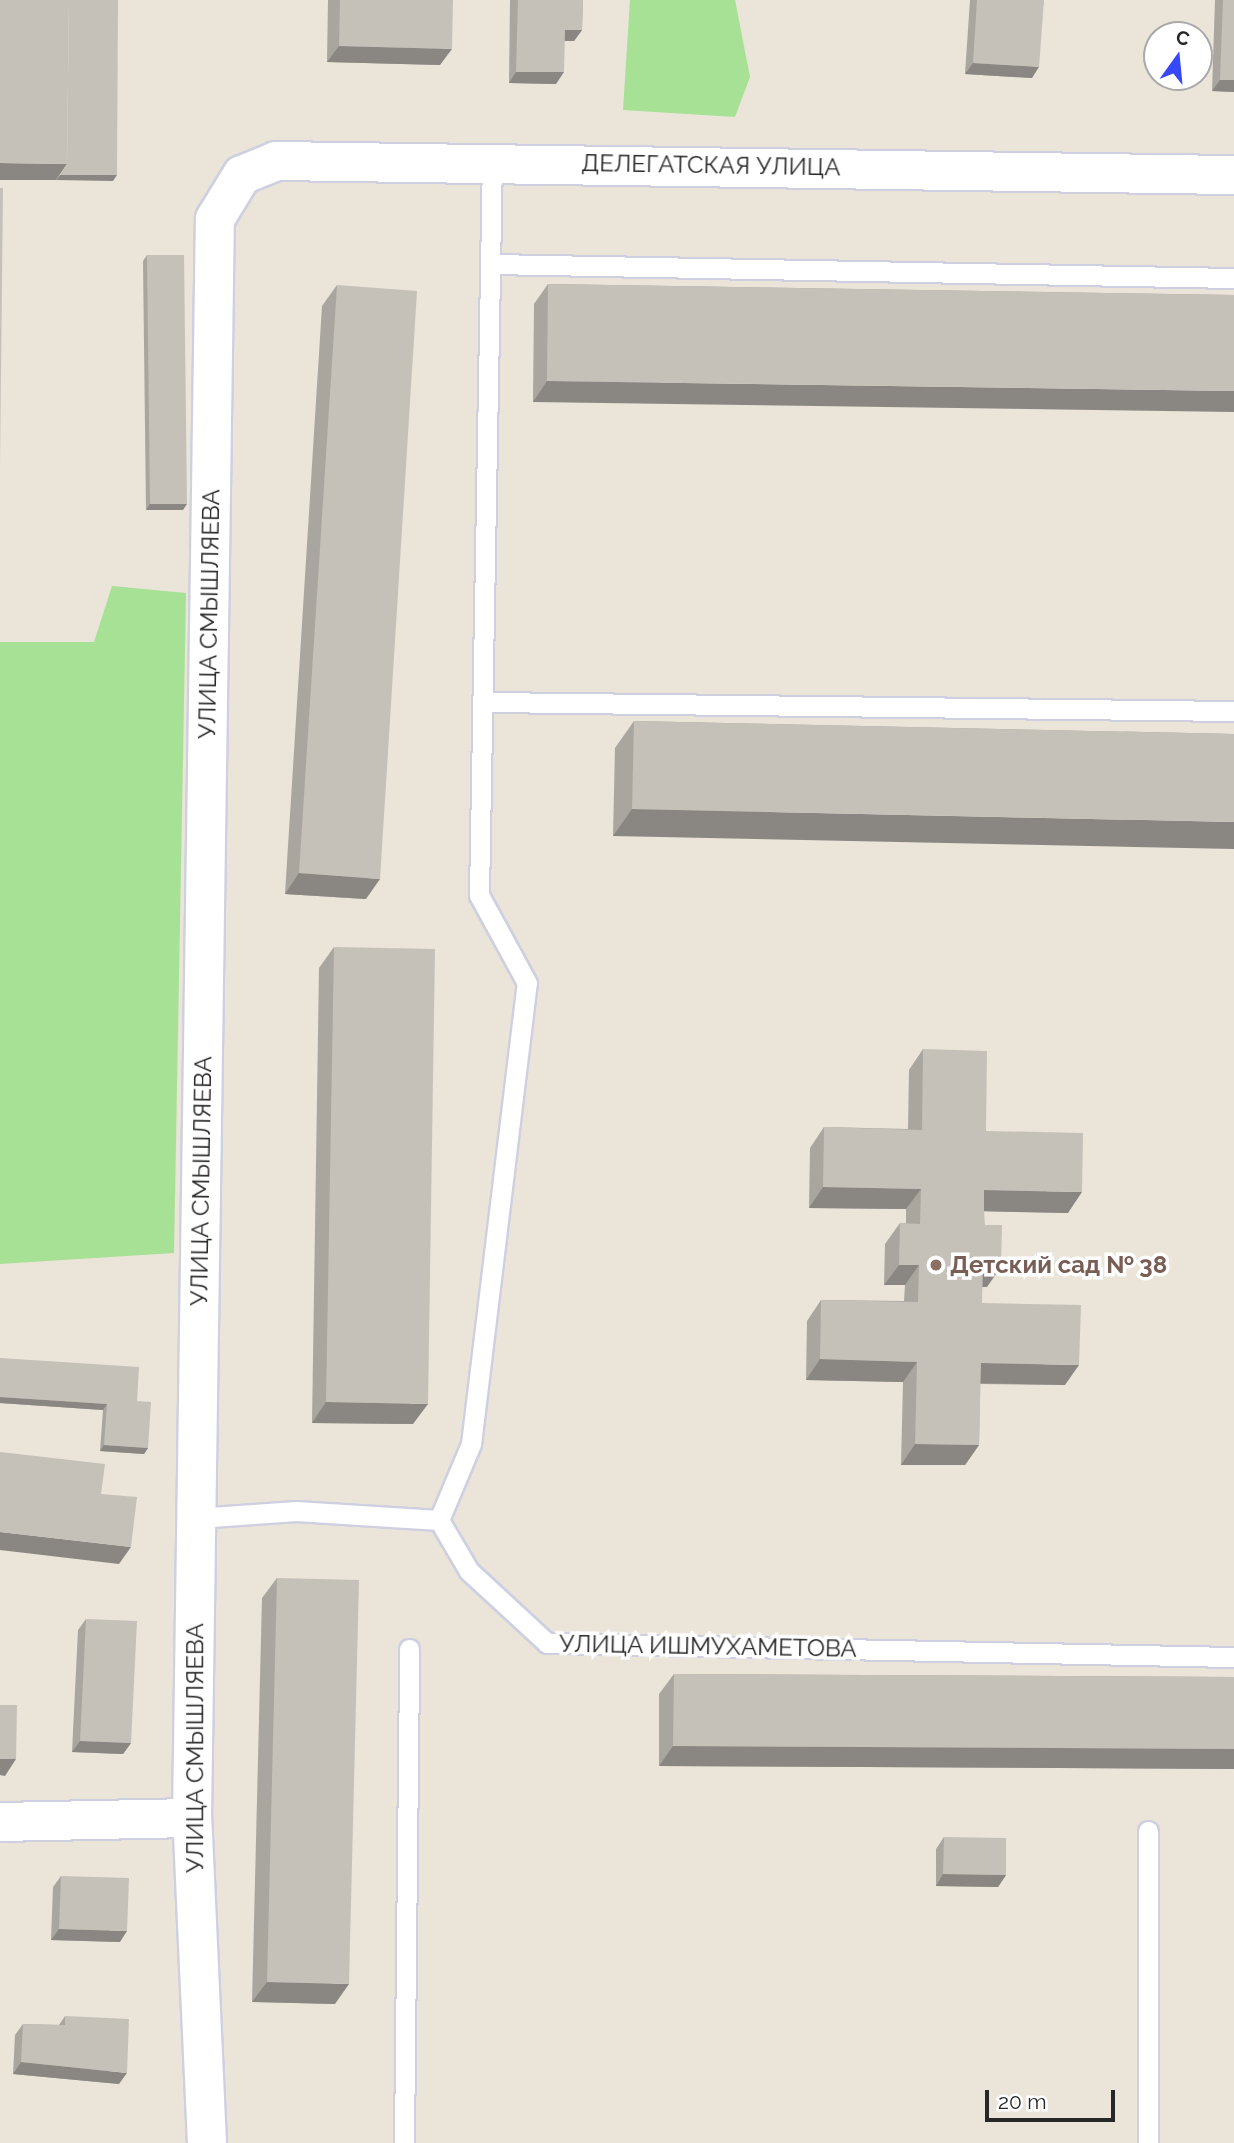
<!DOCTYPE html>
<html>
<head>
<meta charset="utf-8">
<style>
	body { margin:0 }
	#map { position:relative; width:1234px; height:2143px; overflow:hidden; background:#eae4d9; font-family:Raleway,sans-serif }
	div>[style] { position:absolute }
	.green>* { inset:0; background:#a7e195 }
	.roads { filter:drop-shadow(2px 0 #ced0e1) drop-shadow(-2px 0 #ced0e1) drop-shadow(0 2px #ced0e1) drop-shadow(0 -2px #ced0e1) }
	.service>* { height:19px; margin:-9.5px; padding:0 9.5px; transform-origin:9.5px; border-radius:9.5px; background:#fff }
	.minor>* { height:38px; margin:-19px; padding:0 19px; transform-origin:19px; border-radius:19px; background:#fff }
	.wall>* { inset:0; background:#a9a69f }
	.shaded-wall>* { inset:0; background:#8a8782 }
	.building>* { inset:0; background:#c5c1b9 }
	.dots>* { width:19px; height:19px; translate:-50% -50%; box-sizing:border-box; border:4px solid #fff; border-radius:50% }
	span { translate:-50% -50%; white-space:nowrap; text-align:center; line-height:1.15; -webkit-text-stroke:7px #fff; paint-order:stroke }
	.street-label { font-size:24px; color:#272727 }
	.education-label { font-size:24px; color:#785e54; font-weight:700 }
	.left { translate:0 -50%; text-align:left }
	.north { position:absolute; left:1143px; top:21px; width:70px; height:70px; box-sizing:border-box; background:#fff; border:2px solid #a9a9a9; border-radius:50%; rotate:15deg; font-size:19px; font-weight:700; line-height:28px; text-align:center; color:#272727 }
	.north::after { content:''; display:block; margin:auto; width:24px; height:32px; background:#3748f8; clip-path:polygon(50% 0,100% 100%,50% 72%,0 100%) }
	.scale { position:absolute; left:985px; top:2090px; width:130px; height:32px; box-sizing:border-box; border:4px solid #272727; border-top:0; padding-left:9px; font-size:21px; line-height:24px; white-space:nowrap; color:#272727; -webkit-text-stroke:5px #fff; paint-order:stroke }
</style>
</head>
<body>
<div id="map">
	<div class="green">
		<div style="clip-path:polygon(630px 0,735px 0,750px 77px,735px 117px,623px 110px)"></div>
		<div style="clip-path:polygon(112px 586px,186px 593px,174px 1253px,0 1264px,0 642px,94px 642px)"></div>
	</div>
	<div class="roads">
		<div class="service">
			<div style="left:491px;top:264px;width:743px;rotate:1.08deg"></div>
			<div style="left:487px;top:702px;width:747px;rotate:0.69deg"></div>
			<div style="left:197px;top:1518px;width:99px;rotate:-4deg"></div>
			<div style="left:296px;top:1511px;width:143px;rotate:3.6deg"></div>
			<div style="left:439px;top:1520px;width:59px;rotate:59.5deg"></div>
			<div style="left:469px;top:1571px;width:106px;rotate:42.7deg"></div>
			<div style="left:547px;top:1643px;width:687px;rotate:1.17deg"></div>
			<div style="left:439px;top:1520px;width:82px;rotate:-67.2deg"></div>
			<div style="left:471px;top:1444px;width:464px;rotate:-83.1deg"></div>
			<div style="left:527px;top:983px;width:100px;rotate:-118.6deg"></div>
			<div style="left:479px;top:895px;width:734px;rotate:-88.99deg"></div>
			<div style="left:404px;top:2143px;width:494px;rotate:-89.4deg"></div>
			<div style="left:1148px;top:2143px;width:312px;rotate:-90deg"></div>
		</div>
		<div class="minor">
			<div style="left:0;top:1822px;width:192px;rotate:-1.2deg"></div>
			<div style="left:207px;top:2143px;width:325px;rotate:-92.6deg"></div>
			<div style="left:192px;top:1818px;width:1599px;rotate:-89.18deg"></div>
			<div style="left:215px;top:219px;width:52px;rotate:-58.5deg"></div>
			<div style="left:242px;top:175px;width:37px;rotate:-22deg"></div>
			<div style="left:276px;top:161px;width:958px;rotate:0.84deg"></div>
		</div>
	</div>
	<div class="wall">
		<div style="clip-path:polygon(328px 0,453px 0,440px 65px,327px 62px)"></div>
		<div style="clip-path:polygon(510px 0,583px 0,582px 30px,574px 41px,564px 41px,556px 84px,509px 83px)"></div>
		<div style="clip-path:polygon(970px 0,1044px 0,1032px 78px,965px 74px)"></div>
		<div style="clip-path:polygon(1215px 0,1234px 0,1234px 92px,1212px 91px)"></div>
		<div style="clip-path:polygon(147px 255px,183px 510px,146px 510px,143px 261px)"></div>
		<div style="clip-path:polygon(548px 284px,1234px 295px,533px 402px,534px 304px)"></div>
		<div style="clip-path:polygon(337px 285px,366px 899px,285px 894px,322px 306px)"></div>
		<div style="clip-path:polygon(634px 721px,1234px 734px,613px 836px,615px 748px)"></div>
		<div style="clip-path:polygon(334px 947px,413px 1424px,312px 1423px,319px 968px)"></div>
		<div style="clip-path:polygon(923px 1049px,986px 1131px,1068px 1213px,984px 1211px,987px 1287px,982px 1287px,982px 1303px,1065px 1385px,980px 1384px,979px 1445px,965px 1465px,901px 1465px,903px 1382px,806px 1380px,807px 1321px,821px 1300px,904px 1301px,905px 1285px,884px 1285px,885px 1244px,900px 1223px,906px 1223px,906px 1209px,809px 1208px,810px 1148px,824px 1127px,908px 1129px,909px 1070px)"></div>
		<div style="clip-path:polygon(0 1358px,137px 1401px,148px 1448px,144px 1454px,100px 1451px,103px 1410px,0 1403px)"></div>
		<div style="clip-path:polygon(277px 1578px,335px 2004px,252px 2002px,262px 1598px)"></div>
		<div style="clip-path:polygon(86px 1619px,131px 1743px,123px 1754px,72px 1752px,78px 1630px)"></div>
		<div style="clip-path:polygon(674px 1674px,1234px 1677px,1234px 1769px,659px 1766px,659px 1694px)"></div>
		<div style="clip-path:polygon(944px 1837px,1006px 1875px,998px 1887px,936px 1886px,936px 1849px)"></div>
		<div style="clip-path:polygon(61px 1876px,120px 1942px,51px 1940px,53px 1887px)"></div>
		<div style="clip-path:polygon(65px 2016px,119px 2084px,13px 2074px,15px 2035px,23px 2024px,59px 2025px)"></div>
	</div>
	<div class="shaded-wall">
		<div style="clip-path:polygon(565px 30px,582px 30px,574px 41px,557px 41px)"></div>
		<div style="clip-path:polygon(339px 46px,452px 49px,440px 65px,327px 62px)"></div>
		<div style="clip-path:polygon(973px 63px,1039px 67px,1032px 78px,965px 74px)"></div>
		<div style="clip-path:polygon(516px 72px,564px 72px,556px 84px,509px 83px)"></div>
		<div style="clip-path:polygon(1220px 80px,1234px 80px,1234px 92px,1212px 91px)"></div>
		<div style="clip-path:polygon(0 163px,67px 164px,56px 180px,0 180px)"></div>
		<div style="clip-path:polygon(60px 175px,117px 175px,113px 181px,56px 180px)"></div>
		<div style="clip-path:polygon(547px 381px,1234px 391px,1234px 412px,533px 402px)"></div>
		<div style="clip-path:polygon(150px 504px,187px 504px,183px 510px,146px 510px)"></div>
		<div style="clip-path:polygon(632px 809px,1234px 822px,1234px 849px,613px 836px)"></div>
		<div style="clip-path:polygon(299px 873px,380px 879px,366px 899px,285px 894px)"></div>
		<div style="clip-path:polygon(823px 1187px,921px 1189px,906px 1209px,809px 1208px)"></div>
		<div style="clip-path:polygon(984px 1190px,1082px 1192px,1068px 1213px,970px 1211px)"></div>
		<div style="clip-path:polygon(899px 1265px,919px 1265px,905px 1285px,884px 1285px)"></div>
		<div style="clip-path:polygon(983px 1266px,1001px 1267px,987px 1287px,968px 1287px)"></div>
		<div style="clip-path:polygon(820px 1359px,917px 1362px,903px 1382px,806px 1380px)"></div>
		<div style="clip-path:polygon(981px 1363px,1079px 1365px,1065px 1385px,966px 1383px)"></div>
		<div style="clip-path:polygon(0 1397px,107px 1404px,103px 1410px,0 1403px)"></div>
		<div style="clip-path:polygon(326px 1402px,428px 1404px,413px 1424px,312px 1423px)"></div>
		<div style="clip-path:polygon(915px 1444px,979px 1445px,965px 1465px,901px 1465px)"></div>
		<div style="clip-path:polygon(104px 1445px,148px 1448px,144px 1454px,100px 1451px)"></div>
		<div style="clip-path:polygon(0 1532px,131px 1547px,119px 1564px,0 1550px)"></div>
		<div style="clip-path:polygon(80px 1741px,131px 1743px,123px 1754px,72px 1752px)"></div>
		<div style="clip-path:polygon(673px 1746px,1234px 1749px,1234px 1769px,659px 1766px)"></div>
		<div style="clip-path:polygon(0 1759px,16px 1759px,5px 1776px,0 1775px)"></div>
		<div style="clip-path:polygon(943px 1874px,1006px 1875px,998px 1887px,936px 1886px)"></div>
		<div style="clip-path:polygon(59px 1929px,127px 1931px,120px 1942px,51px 1940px)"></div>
		<div style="clip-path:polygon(267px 1982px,349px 1984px,335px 2004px,252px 2002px)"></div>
		<div style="clip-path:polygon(21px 2062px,127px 2073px,119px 2084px,13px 2074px)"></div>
	</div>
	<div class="building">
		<div style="clip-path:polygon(0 0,69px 0,67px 164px,0 163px)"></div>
		<div style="clip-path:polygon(69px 0,118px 0,117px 175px,60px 175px,67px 164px)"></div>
		<div style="clip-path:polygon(340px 0,453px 0,452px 49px,339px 46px)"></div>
		<div style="clip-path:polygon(518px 0,583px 0,582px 30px,565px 30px,564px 72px,516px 72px)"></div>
		<div style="clip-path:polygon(977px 0,1044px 0,1039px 67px,973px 63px)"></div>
		<div style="clip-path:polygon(1223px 0,1234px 0,1234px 80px,1220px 80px)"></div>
		<div style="clip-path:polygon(0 188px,3px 188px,0 464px)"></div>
		<div style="clip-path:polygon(147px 255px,184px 255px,187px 504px,150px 504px)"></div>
		<div style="clip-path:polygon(548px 284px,1234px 295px,1234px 391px,547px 381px)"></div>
		<div style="clip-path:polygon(337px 285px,417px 291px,380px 879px,299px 873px)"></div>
		<div style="clip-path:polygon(634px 721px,1234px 734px,1234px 822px,632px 809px)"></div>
		<div style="clip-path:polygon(334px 947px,435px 949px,428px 1404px,326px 1402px)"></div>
		<div style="clip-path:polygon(923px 1049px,987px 1051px,986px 1131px,1083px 1133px,1082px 1192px,984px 1190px,984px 1225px,1002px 1225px,1001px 1267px,983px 1266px,982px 1303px,1081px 1305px,1079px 1365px,981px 1363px,979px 1445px,915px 1444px,917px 1362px,820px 1359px,821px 1300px,918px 1302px,919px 1265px,899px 1265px,900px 1223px,920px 1224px,921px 1189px,823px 1187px,824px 1127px,922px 1130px)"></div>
		<div style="clip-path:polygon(0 1358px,139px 1367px,137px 1401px,151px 1402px,148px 1448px,104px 1445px,107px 1404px,0 1397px)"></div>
		<div style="clip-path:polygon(0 1452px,105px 1464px,101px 1494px,137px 1497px,131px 1547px,0 1532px)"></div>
		<div style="clip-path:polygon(277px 1578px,359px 1580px,349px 1984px,267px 1982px)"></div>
		<div style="clip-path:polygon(86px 1619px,137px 1621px,131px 1743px,80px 1741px)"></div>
		<div style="clip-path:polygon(674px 1674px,1234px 1677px,1234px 1749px,673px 1746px)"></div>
		<div style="clip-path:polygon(0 1705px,17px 1705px,16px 1759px,0 1759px)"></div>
		<div style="clip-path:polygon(944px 1837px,1006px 1838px,1006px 1875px,943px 1874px)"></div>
		<div style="clip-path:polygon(61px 1876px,129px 1878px,127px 1931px,59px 1929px)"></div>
		<div style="clip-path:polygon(65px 2016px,129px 2019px,127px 2073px,21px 2062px,23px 2024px,65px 2025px)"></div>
	</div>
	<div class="dots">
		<div style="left:936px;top:1265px;background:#8d6e63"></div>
	</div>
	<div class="street-label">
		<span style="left:711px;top:165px;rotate:1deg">ДЕЛЕГАТСКАЯ УЛИЦА</span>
		<span style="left:209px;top:614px;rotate:-89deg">УЛИЦА СМЫШЛЯЕВА</span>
		<span style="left:201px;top:1181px;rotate:-89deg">УЛИЦА СМЫШЛЯЕВА</span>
		<span style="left:708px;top:1646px;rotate:1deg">УЛИЦА ИШМУХАМЕТОВА</span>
		<span style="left:195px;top:1748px;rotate:-90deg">УЛИЦА СМЫШЛЯЕВА</span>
	</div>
	<div class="education-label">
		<span class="left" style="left:950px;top:1265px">Детский сад № 38</span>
	</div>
	<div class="north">С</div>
	<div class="scale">20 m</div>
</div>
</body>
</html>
